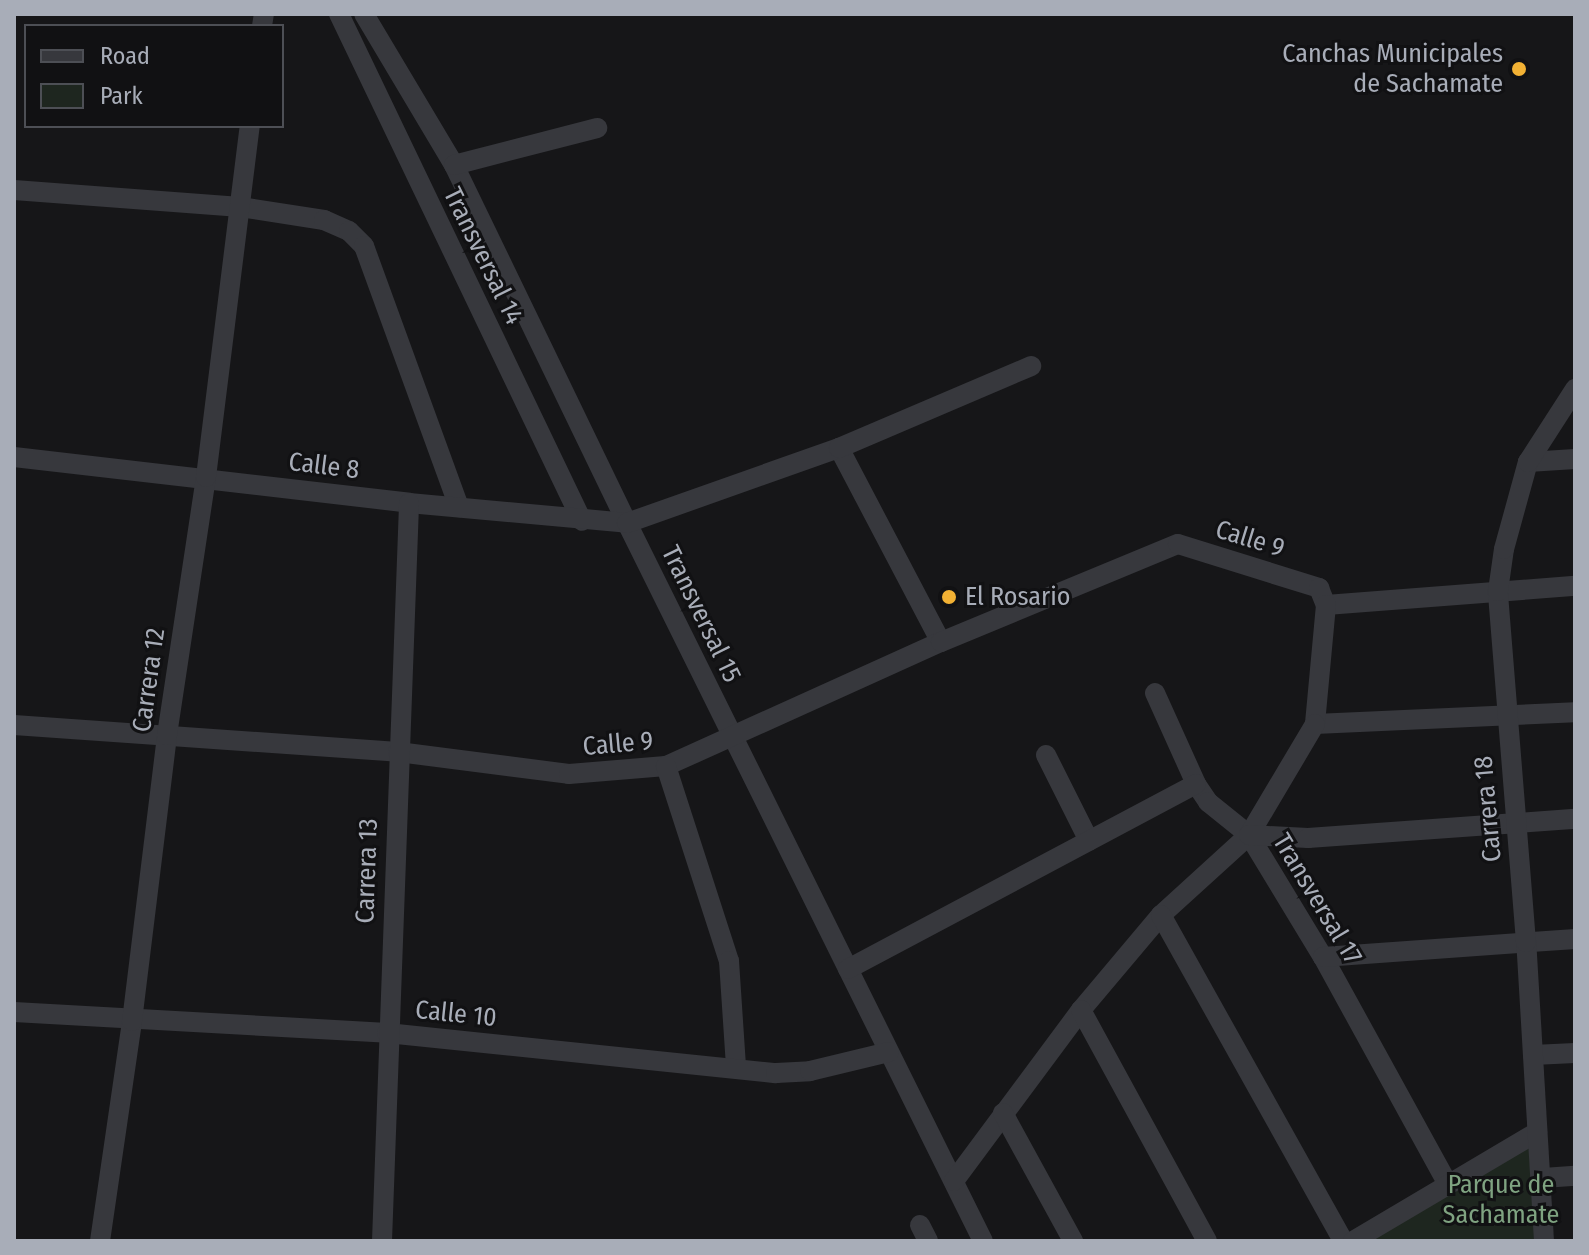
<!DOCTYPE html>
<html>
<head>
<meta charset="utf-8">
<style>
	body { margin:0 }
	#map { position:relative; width:1589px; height:1255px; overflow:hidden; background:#161618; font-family:"Fira Sans Condensed",sans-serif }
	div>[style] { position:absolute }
	.green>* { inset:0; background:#1e261f }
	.street>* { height:20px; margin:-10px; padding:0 10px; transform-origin:10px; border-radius:10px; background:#37383d }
	.dots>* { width:22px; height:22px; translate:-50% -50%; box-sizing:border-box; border:4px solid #111113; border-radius:50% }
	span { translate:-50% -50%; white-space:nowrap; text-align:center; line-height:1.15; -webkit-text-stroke:6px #111113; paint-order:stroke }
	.poi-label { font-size:26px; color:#a8adb8 }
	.right { translate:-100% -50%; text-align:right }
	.left { translate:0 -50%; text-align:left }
	.street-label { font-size:26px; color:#a8adb8 }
	.park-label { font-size:26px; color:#7fa381 }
	.frame { position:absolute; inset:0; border:16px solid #a8adb8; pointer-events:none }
	.legend { position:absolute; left:24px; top:24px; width:260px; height:104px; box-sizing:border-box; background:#111113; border:2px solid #4d4f55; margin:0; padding:10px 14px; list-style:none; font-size:24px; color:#a8adb8 }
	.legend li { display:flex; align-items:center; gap:16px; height:40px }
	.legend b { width:40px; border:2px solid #4d4f55 }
</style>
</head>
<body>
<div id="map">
	<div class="green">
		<div style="clip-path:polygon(1537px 1132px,1544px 1241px,1353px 1241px)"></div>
	</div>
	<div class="street">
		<div style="left:339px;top:14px;width:562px;rotate:64.39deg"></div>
		<div style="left:364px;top:14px;width:176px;rotate:59.2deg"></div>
		<div style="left:454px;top:165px;width:398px;rotate:64.2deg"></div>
		<div style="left:627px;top:523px;width:801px;rotate:63.63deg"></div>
		<div style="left:262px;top:26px;width:12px;rotate:-81deg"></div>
		<div style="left:454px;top:165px;width:148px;rotate:-14.5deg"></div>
		<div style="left:14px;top:190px;width:227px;rotate:4.3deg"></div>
		<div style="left:240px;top:207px;width:85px;rotate:8.8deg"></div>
		<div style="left:324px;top:220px;width:27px;rotate:24deg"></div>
		<div style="left:349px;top:231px;width:21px;rotate:45deg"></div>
		<div style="left:364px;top:246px;width:278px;rotate:70deg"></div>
		<div style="left:839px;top:448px;width:219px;rotate:62.3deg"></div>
		<div style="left:14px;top:457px;width:398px;rotate:6.6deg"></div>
		<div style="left:409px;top:503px;width:219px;rotate:5.2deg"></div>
		<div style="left:627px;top:523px;width:225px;rotate:-19.5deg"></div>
		<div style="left:839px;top:448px;width:209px;rotate:-23.1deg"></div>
		<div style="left:1528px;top:462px;width:47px;rotate:-3.7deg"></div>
		<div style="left:1326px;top:605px;width:250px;rotate:-4.4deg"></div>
		<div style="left:1155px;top:693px;width:100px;rotate:65.7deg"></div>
		<div style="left:1196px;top:784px;width:22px;rotate:56deg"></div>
		<div style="left:1208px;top:802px;width:53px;rotate:38.8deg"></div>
		<div style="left:1249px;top:835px;width:143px;rotate:58.8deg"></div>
		<div style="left:1323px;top:957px;width:258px;rotate:61.2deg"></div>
		<div style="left:1315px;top:724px;width:260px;rotate:-2.6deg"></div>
		<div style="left:14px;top:725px;width:385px;rotate:4deg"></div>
		<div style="left:398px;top:752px;width:172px;rotate:7.3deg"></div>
		<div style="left:569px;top:774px;width:97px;rotate:-4.7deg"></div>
		<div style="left:666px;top:766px;width:302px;rotate:-24.3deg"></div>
		<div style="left:941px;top:642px;width:256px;rotate:-22.5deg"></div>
		<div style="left:1178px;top:544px;width:148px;rotate:17.3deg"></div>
		<div style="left:1319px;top:588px;width:18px;rotate:68deg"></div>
		<div style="left:1326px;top:605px;width:120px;rotate:95.3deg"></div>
		<div style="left:1315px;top:724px;width:129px;rotate:120.7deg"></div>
		<div style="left:1249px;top:835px;width:119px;rotate:137.7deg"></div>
		<div style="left:1161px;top:915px;width:124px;rotate:130.1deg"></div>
		<div style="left:1081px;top:1010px;width:213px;rotate:126.6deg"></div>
		<div style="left:1046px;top:755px;width:96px;rotate:63.4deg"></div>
		<div style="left:666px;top:766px;width:205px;rotate:72.1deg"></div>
		<div style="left:729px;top:961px;width:106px;rotate:86.2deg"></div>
		<div style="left:1249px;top:835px;width:59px;rotate:2.9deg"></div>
		<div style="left:1308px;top:838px;width:268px;rotate:-4.1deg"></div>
		<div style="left:1161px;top:915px;width:373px;rotate:60.8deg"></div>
		<div style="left:1323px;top:957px;width:253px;rotate:-4.1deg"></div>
		<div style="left:848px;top:969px;width:394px;rotate:-28deg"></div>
		<div style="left:1081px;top:1010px;width:263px;rotate:61.4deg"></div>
		<div style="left:14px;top:1012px;width:374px;rotate:3.2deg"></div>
		<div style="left:387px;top:1033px;width:391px;rotate:5.9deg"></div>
		<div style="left:776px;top:1073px;width:34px;rotate:-3deg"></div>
		<div style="left:810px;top:1071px;width:81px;rotate:-13.5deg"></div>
		<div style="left:1533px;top:1055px;width:42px;rotate:-2.7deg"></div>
		<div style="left:1003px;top:1113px;width:146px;rotate:61.3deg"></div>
		<div style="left:1543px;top:1178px;width:32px;rotate:-4deg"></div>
		<div style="left:920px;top:1225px;width:18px;rotate:63deg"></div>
		<div style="left:100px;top:1241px;width:222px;rotate:-81.7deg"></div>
		<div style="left:132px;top:1021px;width:288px;rotate:-83deg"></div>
		<div style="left:167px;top:735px;width:261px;rotate:-81.4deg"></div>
		<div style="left:206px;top:477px;width:354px;rotate:-82.9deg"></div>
		<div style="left:382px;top:1241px;width:738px;rotate:-87.9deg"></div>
		<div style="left:1353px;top:1241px;width:214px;rotate:-30.6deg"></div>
		<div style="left:1544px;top:1241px;width:300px;rotate:-93.4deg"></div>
		<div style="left:1526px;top:942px;width:352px;rotate:-94.6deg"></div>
		<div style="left:1498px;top:591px;width:42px;rotate:-81.9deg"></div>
		<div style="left:1504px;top:549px;width:90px;rotate:-74.6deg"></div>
		<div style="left:1528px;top:462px;width:87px;rotate:-57.2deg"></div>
	</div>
	<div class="dots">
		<div style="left:1519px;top:69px;background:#f2b134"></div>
		<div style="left:949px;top:597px;background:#f2b134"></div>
	</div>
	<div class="poi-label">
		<span class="right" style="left:1503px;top:69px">Canchas Municipales<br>de Sachamate</span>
		<span class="left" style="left:965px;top:597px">El Rosario</span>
	</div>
	<div class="street-label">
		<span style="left:483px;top:256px;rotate:64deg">Transversal 14</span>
		<span style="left:324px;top:466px;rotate:7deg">Calle 8</span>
		<span style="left:1250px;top:539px;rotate:17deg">Calle 9</span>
		<span style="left:701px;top:614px;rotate:64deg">Transversal 15</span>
		<span style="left:149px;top:680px;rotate:-82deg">Carrera 12</span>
		<span style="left:618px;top:744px;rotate:-5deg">Calle 9</span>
		<span style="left:1488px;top:809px;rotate:-95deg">Carrera 18</span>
		<span style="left:367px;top:871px;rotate:-88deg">Carrera 13</span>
		<span style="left:1317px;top:899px;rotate:59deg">Transversal 17</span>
		<span style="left:456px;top:1014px;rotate:6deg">Calle 10</span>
	</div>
	<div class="park-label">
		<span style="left:1501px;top:1200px">Parque de<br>Sachamate</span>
	</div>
	<div class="frame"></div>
	<ul class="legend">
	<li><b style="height:10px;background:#37383d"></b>Road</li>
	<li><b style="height:22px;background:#1e261f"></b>Park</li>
	</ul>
</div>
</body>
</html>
